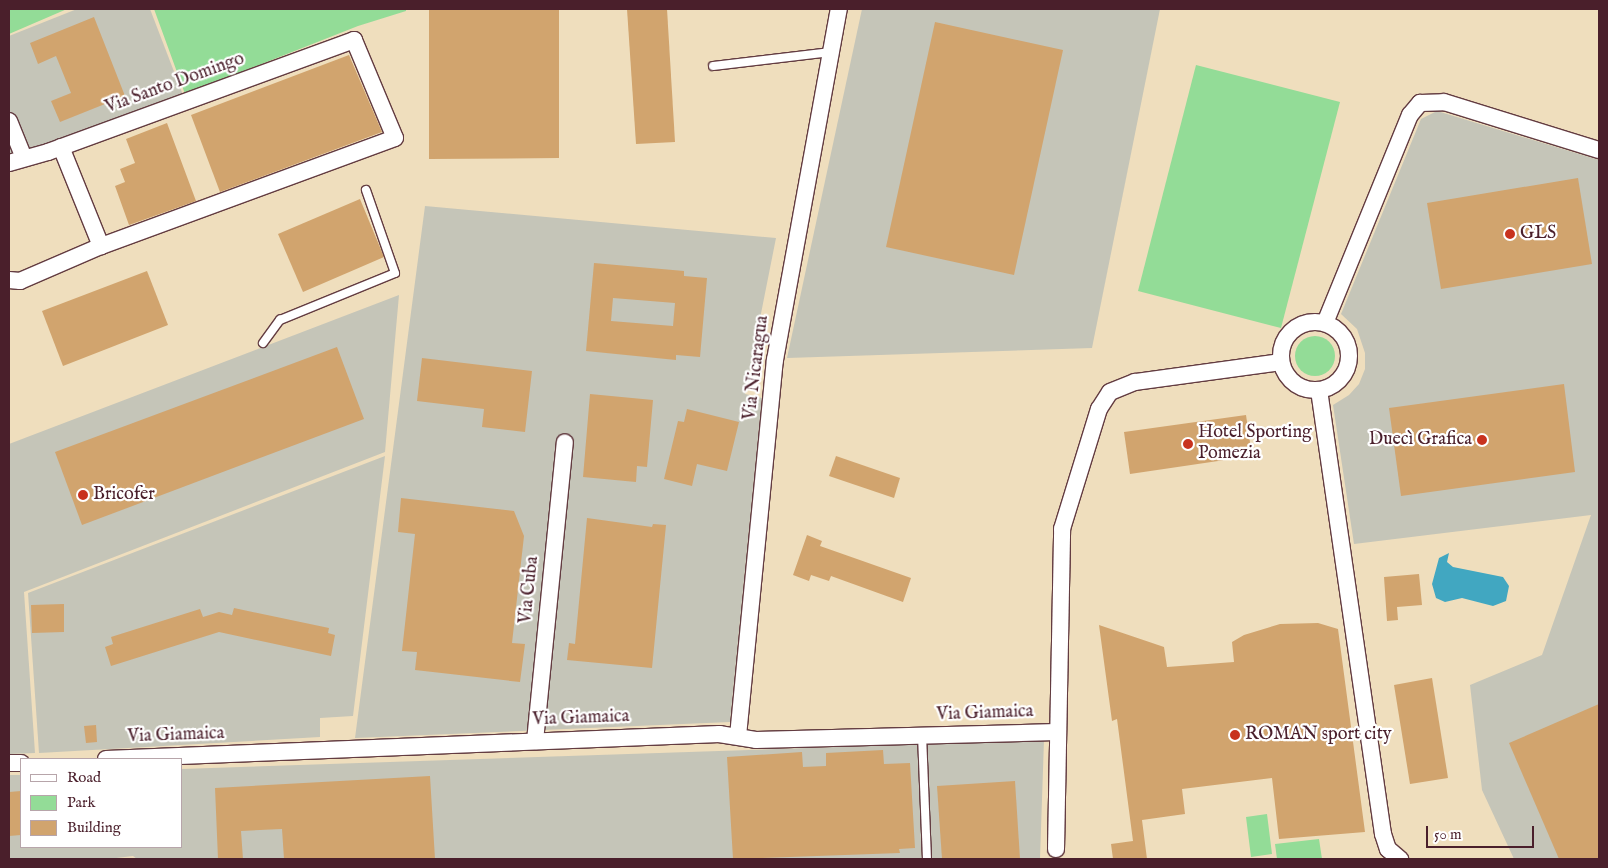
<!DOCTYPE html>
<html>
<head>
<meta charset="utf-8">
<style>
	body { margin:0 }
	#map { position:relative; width:1608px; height:868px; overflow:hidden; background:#efdebd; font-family:"IM FELL English",serif }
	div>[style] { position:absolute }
	.industrial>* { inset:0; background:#c5c5b8 }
	.green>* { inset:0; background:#93dc97 }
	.round { border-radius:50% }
	.water>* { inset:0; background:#41a7c1 }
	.building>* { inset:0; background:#d1a46e }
	.roads { filter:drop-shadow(1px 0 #633c41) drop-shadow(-1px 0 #633c41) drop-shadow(0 1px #633c41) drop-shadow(0 -1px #633c41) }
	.lane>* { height:8px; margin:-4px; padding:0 4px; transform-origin:4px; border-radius:4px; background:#fff }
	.street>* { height:16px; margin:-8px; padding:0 8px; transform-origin:8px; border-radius:8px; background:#fff }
	.street>.ring { margin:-8px; padding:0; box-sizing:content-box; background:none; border:16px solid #fff; border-radius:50% }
	.dots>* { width:14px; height:14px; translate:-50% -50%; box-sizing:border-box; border:2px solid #fff; border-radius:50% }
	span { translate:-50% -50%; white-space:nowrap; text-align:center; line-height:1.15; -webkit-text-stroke:4.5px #fff; paint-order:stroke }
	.street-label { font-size:18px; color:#4a1f2b }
	.poi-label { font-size:18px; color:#4a1f2b }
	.left { translate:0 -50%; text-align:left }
	.right { translate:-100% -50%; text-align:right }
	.frame { position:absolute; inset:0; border:10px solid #4a1f2b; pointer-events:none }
	.legend { position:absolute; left:20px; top:758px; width:162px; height:90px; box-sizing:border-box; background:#fff; border:1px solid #b7a5aa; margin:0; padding:6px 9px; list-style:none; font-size:15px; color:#4a1f2b }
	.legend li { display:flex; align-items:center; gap:10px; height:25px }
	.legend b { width:25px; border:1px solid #b7a5aa }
	.scale { position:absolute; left:1426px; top:826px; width:108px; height:22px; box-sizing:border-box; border:2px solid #4a1f2b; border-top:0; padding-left:6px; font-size:15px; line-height:18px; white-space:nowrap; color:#4a1f2b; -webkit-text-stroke:4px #fff; paint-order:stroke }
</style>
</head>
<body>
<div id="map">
	<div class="industrial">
		<div style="clip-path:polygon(77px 9px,150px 9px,183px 95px,9px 161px,9px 36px)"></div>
		<div style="clip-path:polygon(862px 9px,1160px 9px,1092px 348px,787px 358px)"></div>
		<div style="clip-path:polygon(1437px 111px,1599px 160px,1599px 859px,1514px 859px,1482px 790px,1470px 685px,1542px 655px,1591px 515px,1354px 544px,1333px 405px,1349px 395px,1359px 384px,1365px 369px,1365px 353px,1357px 329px,1341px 314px,1421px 119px)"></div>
		<div style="clip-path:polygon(425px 206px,776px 238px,745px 394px,762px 398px,730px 722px,355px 738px)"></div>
		<div style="clip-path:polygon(399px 295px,385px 452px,24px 592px,35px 753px,9px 754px,9px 444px)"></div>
		<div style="clip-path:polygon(385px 456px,353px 716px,320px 718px,320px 737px,39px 753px,28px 593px)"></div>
		<div style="clip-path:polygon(1044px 740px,1040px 859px,137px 859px,133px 856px,108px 859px,9px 859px,9px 775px,21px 775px,21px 847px,181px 847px,181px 769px)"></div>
	</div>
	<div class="green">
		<div style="clip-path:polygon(9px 9px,67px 9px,9px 34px)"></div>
		<div style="clip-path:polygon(154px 9px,406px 9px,406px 11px,358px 26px,185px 94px)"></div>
		<div style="clip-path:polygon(1196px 65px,1340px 102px,1281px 328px,1138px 291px)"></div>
		<div class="round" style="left:1295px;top:336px;width:40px;height:40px"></div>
		<div style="clip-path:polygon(1267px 814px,1272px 854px,1251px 857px,1246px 817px)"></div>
		<div style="clip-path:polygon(1319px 839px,1322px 859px,1277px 859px,1275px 844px)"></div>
	</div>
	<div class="water">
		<div style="clip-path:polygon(1449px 553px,1447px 562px,1453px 567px,1503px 577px,1509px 586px,1506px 601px,1493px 606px,1462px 598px,1445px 602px,1436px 598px,1432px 584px,1439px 558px)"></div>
	</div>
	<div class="building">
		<div style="clip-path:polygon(429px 9px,559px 9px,559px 158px,429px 159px)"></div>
		<div style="clip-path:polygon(627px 9px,667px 9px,675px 142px,636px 144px)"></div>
		<div style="clip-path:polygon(94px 17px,125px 96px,60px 122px,51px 101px,71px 93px,56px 56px,38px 64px,30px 43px)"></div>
		<div style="clip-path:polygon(935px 22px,1063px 50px,1014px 275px,886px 247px)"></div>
		<div style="clip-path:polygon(349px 55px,382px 132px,220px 192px,191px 115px)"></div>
		<div style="clip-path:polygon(167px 123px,196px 201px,129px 225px,115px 186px,125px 182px,120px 169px,135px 163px,126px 139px)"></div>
		<div style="clip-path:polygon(1578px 178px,1592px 264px,1441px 289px,1427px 203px)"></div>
		<div style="clip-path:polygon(360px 199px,384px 257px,303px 292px,278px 234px)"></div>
		<div style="clip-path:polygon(evenodd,594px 263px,684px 271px,684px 276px,707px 278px,700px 357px,676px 355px,676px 360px,586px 351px,594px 263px,613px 298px,675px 303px,673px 326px,611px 321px,613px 298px)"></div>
		<div style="clip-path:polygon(147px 271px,168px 325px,63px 366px,42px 311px)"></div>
		<div style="clip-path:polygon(337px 347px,364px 419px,82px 525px,55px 452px)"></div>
		<div style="clip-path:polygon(422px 358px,532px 371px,525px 432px,482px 427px,484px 409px,417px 401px)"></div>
		<div style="clip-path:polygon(1564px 384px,1575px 472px,1401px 496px,1389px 408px)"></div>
		<div style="clip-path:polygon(590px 394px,653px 400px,647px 467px,637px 466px,636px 482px,583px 477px)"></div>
		<div style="clip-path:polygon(687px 409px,739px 422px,727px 471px,697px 464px,692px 486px,664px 479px,678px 421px,684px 422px)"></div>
		<div style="clip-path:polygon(1246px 415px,1252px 456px,1130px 474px,1124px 432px)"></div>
		<div style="clip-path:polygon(836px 456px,900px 478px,894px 498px,829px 476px)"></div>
		<div style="clip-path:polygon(401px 498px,514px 511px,524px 536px,512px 643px,525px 644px,520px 682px,415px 670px,417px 652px,402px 651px,415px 534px,398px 532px)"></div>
		<div style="clip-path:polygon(587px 518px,652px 527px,653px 524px,666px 525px,652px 668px,567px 660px,569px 643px,575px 644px)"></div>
		<div style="clip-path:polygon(807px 535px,822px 541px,820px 546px,911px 578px,903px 602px,831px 576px,829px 581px,811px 575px,809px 581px,793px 575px)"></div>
		<div style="clip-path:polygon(1419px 574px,1422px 605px,1397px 607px,1398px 620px,1387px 621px,1384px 577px)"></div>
		<div style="clip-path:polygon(64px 604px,64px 632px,32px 633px,31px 605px)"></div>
		<div style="clip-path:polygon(234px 608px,329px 628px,328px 633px,335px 635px,331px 656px,219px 632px,111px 666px,105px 647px,113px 644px,111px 637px,200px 609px,203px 617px,219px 612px,232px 615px)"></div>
		<div style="clip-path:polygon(1318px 623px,1338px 629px,1365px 832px,1279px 839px,1272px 778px,1182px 789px,1185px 814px,1142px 820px,1147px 859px,1113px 859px,1111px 844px,1133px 841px,1117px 719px,1112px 721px,1099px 625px,1164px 647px,1167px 667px,1234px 662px,1232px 642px,1244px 635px,1280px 624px)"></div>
		<div style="clip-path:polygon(1432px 678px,1448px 778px,1410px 784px,1394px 685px)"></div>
		<div style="clip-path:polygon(1599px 704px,1599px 859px,1559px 859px,1509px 743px)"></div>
		<div style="clip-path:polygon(96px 725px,97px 742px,86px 743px,84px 726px)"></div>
		<div style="clip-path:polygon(883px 750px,884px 764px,910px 763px,915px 848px,899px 849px,900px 853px,733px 859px,727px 757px,802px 752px,803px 767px,826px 766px,826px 753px)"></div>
		<div style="clip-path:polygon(430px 776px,435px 859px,284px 859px,282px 829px,241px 831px,243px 859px,218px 859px,215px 788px)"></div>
		<div style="clip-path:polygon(1015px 781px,1020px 859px,942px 859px,937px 786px)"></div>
		<div style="clip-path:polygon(21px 791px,21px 835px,9px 836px,9px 792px)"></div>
	</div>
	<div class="roads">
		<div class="lane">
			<div style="left:713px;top:66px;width:119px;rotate:-6.8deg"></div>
			<div style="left:263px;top:343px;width:29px;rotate:-54deg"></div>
			<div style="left:280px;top:320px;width:124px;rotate:-22.2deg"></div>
			<div style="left:395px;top:273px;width:88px;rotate:-109.3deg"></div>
			<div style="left:922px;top:735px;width:124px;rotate:87.7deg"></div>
		</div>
		<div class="street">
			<div style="left:9px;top:121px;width:40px;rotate:68deg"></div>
			<div style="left:61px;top:147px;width:107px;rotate:68deg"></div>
			<div style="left:9px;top:163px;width:41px;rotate:-15.8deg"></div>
			<div style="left:48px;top:152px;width:326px;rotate:-20.1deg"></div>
			<div style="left:354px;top:40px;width:106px;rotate:67.3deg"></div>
			<div style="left:395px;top:138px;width:313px;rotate:159.8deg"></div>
			<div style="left:101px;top:246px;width:88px;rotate:156.6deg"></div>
			<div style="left:20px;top:281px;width:11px;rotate:-175deg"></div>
			<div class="ring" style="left:1281px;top:322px;width:52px;height:52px"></div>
			<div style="left:1325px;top:323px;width:225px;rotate:-67.8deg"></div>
			<div style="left:1410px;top:115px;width:16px;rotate:-50deg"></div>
			<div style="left:1420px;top:103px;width:24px;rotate:-2deg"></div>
			<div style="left:1444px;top:102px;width:162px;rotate:17.2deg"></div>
			<div style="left:1319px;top:390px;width:449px;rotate:81.8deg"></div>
			<div style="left:1383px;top:834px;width:16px;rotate:72deg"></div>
			<div style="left:1388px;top:849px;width:16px;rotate:40deg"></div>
			<div style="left:738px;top:736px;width:378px;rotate:-84.4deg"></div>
			<div style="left:775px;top:360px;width:357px;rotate:-79.7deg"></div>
			<div style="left:535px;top:741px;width:300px;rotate:-84.3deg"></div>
			<div style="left:106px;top:759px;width:614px;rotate:-2.34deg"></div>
			<div style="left:719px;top:734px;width:37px;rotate:9deg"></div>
			<div style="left:756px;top:740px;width:301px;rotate:-1.5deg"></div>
			<div style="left:9px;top:763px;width:12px"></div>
			<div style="left:1056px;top:849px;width:320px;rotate:-88.9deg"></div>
			<div style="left:1062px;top:529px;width:126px;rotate:-72.9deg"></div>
			<div style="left:1099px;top:409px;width:20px;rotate:-57deg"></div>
			<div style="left:1110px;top:392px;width:27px;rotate:-22deg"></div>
			<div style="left:1135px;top:382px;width:147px;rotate:-7.8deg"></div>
		</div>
	</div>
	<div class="dots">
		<div style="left:1510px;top:234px;background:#c8321e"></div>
		<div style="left:1482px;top:440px;background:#c8321e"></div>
		<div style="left:1188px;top:444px;background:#c8321e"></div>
		<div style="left:83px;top:495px;background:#c8321e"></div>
		<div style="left:1235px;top:735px;background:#c8321e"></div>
	</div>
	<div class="street-label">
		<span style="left:175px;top:84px;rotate:-20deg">Via Santo Domingo</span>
		<span style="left:757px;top:368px;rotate:-83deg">Via Nicaragua</span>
		<span style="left:530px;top:590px;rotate:-84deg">Via Cuba</span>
		<span style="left:985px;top:714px;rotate:-2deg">Via Giamaica</span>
		<span style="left:581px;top:719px;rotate:-2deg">Via Giamaica</span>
		<span style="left:176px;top:736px;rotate:-2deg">Via Giamaica</span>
	</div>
	<div class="poi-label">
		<span class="left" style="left:1520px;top:234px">GLS</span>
		<span class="left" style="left:1198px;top:444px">Hotel Sporting<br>Pomezia</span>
		<span class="right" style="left:1472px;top:440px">Duecì Grafica</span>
		<span class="left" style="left:93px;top:495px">Bricofer</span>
		<span class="left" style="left:1245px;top:735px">ROMAN sport city</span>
	</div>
	<div class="frame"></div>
	<ul class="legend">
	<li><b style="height:6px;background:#fff"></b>Road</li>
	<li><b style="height:14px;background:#93dc97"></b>Park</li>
	<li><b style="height:14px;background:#d1a46e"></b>Building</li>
	</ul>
	<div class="scale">50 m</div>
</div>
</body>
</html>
